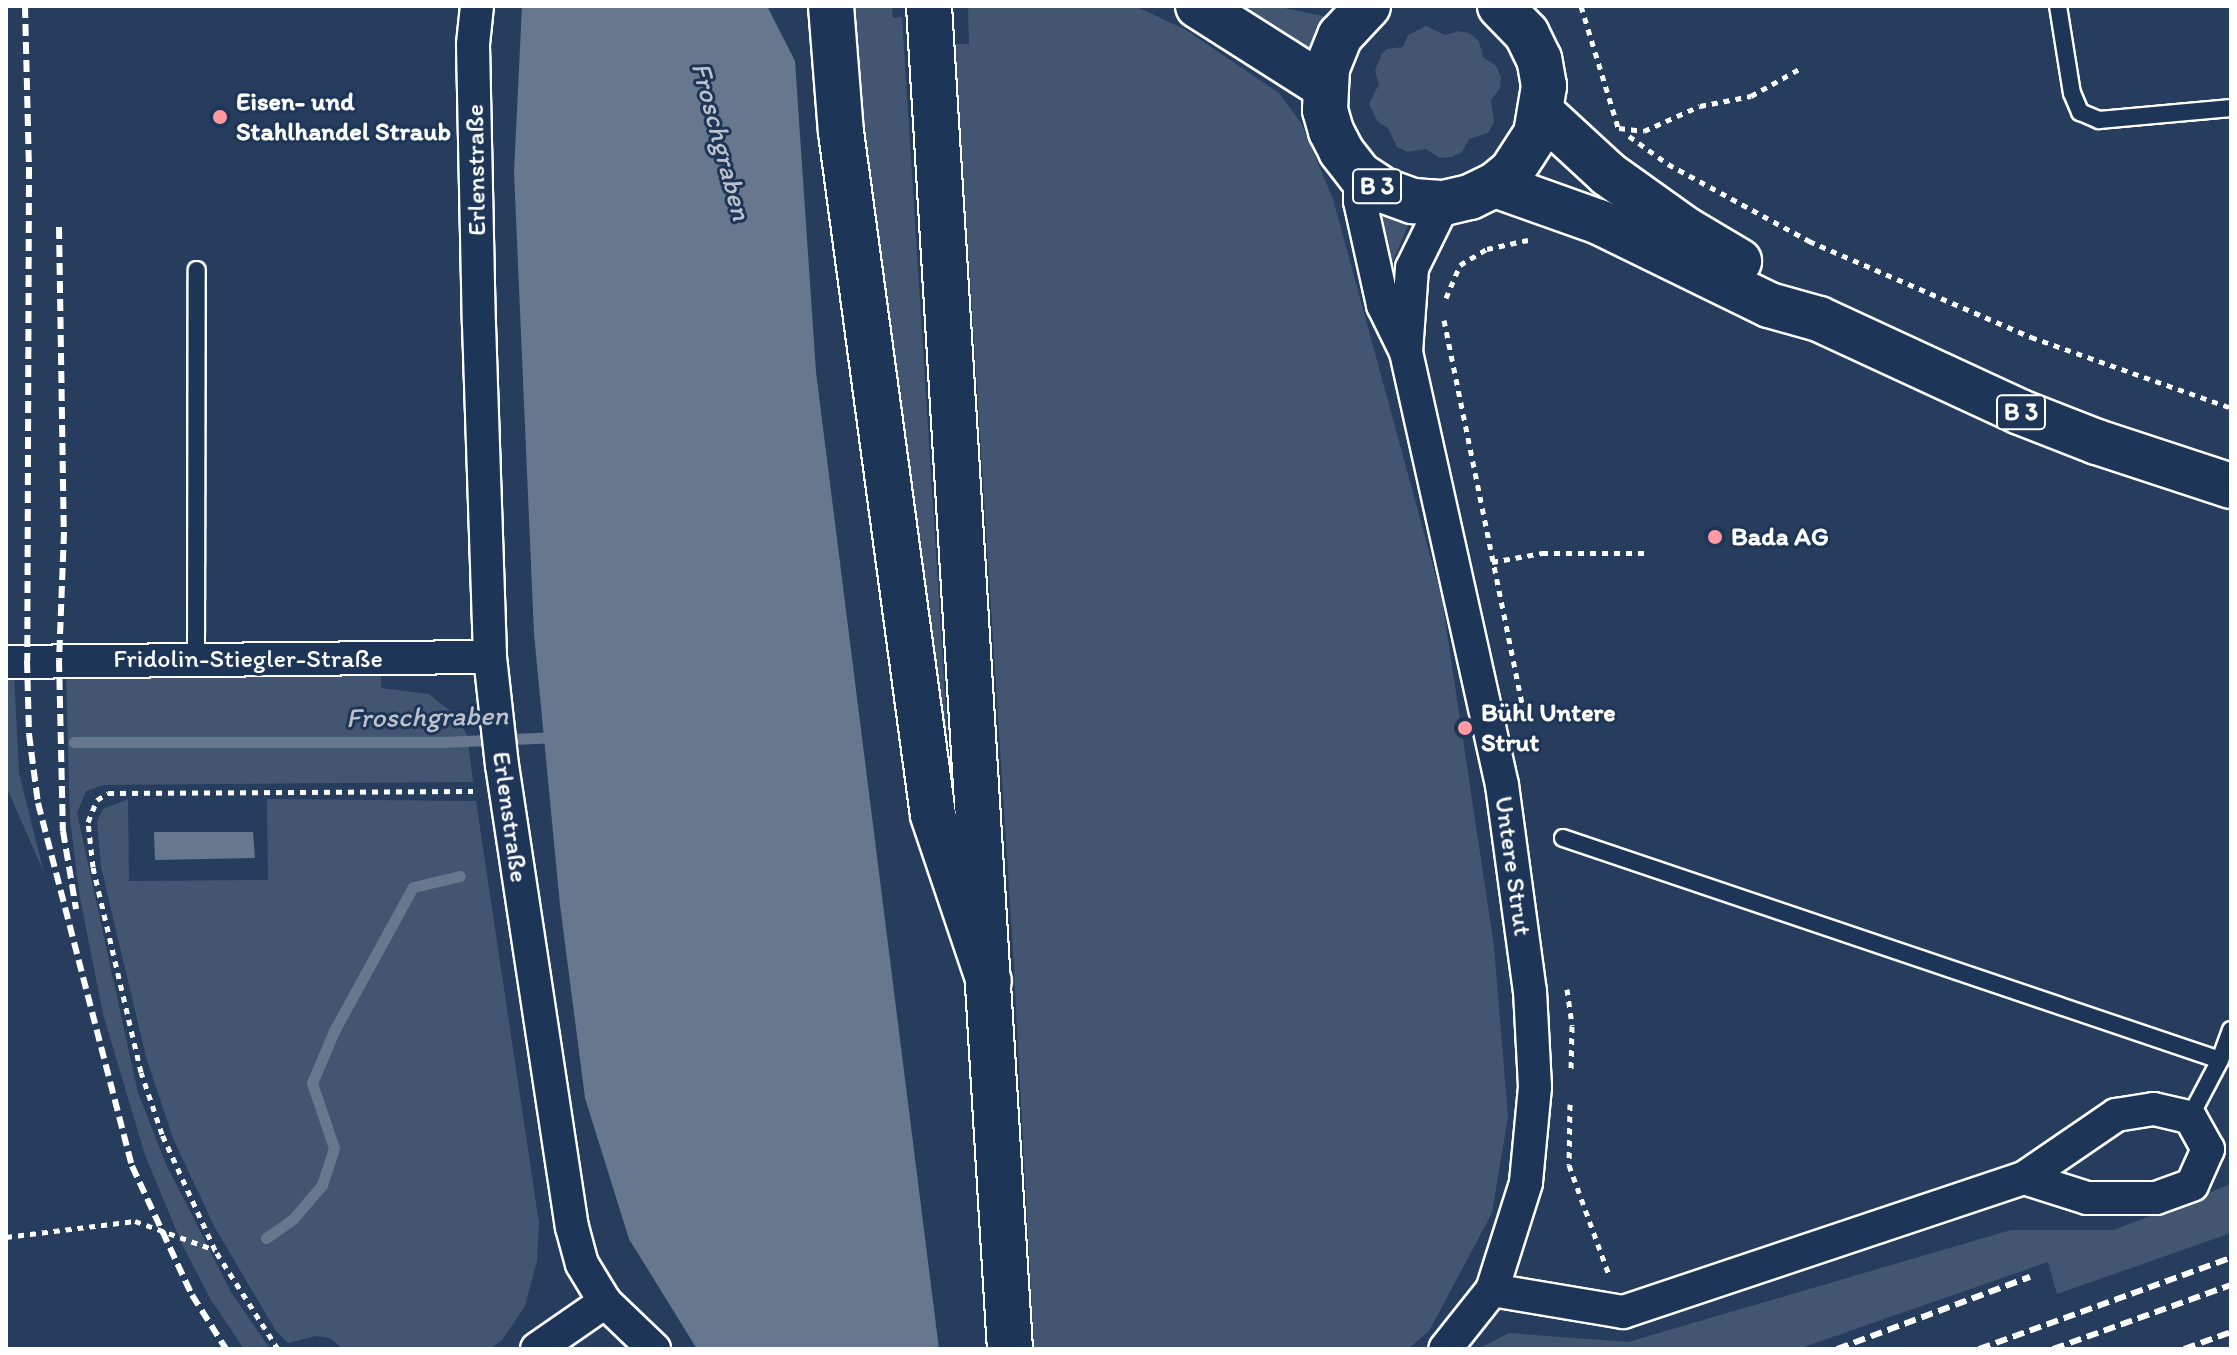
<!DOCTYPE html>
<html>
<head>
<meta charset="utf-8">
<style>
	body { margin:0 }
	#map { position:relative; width:2237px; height:1355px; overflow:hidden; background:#263d5e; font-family:Itim,sans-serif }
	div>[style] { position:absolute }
	.green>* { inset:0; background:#425672 }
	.water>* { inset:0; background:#67788e }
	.stream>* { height:11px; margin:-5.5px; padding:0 5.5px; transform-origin:5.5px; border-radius:5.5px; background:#67788e }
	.path>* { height:5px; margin-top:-2.5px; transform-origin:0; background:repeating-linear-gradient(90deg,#fff 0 6px,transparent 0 12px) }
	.roads { filter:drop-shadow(2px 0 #fff) drop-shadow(-2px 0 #fff) drop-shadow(0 2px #fff) drop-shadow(0 -2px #fff) }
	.service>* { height:16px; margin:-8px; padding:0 8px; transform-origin:8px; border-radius:8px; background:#1d3557 }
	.minor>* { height:32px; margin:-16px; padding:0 16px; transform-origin:16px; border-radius:16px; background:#1d3557 }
	.secondary>* { height:44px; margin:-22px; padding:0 22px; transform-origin:22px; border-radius:22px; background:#1d3557 }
	.primary>* { height:44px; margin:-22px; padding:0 22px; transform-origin:22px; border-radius:22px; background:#1d3557 }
	.rail>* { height:6px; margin-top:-3px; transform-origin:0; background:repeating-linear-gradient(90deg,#fff 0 12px,transparent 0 18px) }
	.dots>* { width:22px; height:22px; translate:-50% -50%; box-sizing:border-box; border:4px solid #1d3557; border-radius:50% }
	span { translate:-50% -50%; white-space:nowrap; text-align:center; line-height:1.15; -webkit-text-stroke:6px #1d3557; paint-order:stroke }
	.shield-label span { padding:2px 6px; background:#1d3557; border:2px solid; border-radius:6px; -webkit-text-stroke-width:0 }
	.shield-label { font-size:24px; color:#fff; font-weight:700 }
	.poi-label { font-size:26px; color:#fff; font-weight:700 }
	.left { translate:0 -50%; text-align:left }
	.street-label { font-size:26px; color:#fff }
	.water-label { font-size:28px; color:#bbc2cc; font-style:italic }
	.frame { position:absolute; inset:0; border:8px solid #fff; pointer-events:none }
</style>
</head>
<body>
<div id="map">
	<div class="green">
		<div style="clip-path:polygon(841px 6px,892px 6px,893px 18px,902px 17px,953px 822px)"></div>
		<div style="clip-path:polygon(968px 6px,1135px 6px,1186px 30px,1279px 93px,1301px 123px,1333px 199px,1442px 599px,1494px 946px,1508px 1117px,1492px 1213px,1429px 1331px,1408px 1349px,1034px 1349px,1013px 951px,955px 44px,969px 44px)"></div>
		<div style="clip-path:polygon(1229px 6px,1275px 6px,1323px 16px,1325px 20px,1309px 52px)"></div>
		<div style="clip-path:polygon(1426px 26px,1445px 35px,1458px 31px,1469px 33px,1479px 41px,1483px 57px,1496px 66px,1501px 77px,1500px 88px,1491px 100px,1494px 122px,1488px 133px,1469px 139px,1462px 152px,1452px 157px,1440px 158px,1426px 149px,1408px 152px,1397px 147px,1388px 128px,1378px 122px,1369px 104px,1379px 84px,1375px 71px,1381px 55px,1387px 49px,1403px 47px,1408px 35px)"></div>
		<div style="clip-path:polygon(1380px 212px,1409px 223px,1391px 266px,1378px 213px)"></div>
		<div style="clip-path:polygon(14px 674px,19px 773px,44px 873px,6px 786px,6px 675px)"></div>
		<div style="clip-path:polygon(66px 674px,381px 676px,381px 688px,429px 694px,455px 715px,467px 735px,473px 782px,104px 785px,86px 791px,77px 813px,138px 1093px,166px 1164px,231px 1292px,270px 1349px,244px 1349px,211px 1300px,182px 1244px,145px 1155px,103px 1014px,80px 898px,70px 820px)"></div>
		<div style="clip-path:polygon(128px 799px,129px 881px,268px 880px,267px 799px,476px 801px,539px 1223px,537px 1261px,525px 1306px,502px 1340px,490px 1349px,343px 1349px,330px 1338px,316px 1336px,288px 1343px,276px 1331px,214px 1226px,173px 1138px,146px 1057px,101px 867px,97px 821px,103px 809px)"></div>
		<div style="clip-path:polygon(2231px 1184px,2231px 1233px,2057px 1294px,2048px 1262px,1798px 1349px,1478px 1349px,1509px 1333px,1628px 1342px,2011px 1230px,2114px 1230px)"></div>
	</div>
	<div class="water">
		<div style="clip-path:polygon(522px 6px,767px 6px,795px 61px,816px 372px,939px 1349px,697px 1349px,629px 1239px,585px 1098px,560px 905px,534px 634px,514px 172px)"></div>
		<div style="clip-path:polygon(154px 832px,253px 832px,255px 858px,155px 860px)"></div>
	</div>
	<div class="stream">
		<div style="left:74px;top:742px;width:368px"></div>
		<div style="left:442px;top:742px;width:116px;rotate:-2.5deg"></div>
		<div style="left:266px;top:1238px;width:33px;rotate:-35deg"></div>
		<div style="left:293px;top:1219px;width:45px;rotate:-49.5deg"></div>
		<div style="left:322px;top:1185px;width:39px;rotate:-72deg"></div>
		<div style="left:334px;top:1148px;width:69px;rotate:-108.7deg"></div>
		<div style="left:312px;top:1083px;width:56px;rotate:-67.1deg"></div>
		<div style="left:334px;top:1031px;width:164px;rotate:-61.3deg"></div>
		<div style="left:413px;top:887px;width:48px;rotate:-13.2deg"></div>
	</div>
	<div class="path">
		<div style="left:1581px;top:6px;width:127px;rotate:73deg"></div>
		<div style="left:1619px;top:128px;width:25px;rotate:7deg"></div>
		<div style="left:1644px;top:131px;width:61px;rotate:-24.1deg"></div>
		<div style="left:1700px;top:106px;width:52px;rotate:-11.1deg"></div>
		<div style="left:1751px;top:96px;width:57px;rotate:-29.2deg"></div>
		<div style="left:1629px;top:136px;width:48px;rotate:35.7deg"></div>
		<div style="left:1668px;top:164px;width:161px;rotate:28.6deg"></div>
		<div style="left:1809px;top:241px;width:242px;rotate:23.4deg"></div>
		<div style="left:2031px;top:337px;width:212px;rotate:19.5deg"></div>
		<div style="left:1446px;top:298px;width:36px;rotate:-67deg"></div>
		<div style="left:1460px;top:265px;width:31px;rotate:-31deg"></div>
		<div style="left:1487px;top:249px;width:42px;rotate:-12.4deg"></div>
		<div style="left:1444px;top:320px;width:410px;rotate:78.5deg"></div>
		<div style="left:1492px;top:562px;width:51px;rotate:-10.2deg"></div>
		<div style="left:1542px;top:553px;width:103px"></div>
		<div style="left:1567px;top:989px;width:37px;rotate:82deg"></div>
		<div style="left:1572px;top:1026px;width:44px;rotate:91.3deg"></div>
		<div style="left:1570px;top:1104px;width:61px;rotate:90.9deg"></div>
		<div style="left:1569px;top:1165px;width:117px;rotate:70deg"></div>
		<div style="left:6px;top:1237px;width:130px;rotate:-7.1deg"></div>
		<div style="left:135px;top:1221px;width:85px;rotate:19.9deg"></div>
		<div style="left:278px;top:1349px;width:117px;rotate:-122.5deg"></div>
		<div style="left:215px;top:1250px;width:128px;rotate:-114.6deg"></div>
		<div style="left:162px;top:1134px;width:65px;rotate:-108.7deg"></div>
		<div style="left:141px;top:1072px;width:211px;rotate:-103.2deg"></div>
		<div style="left:93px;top:867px;width:45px;rotate:-96.3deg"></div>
		<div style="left:88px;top:822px;width:24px;rotate:-68deg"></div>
		<div style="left:97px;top:800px;width:13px;rotate:-32deg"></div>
		<div style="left:108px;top:793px;width:365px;rotate:-0.3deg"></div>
	</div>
	<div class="roads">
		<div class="service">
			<div style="left:2058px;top:6px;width:88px;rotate:80.9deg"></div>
			<div style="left:2072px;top:93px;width:21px;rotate:67deg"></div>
			<div style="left:2080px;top:112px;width:21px;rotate:23deg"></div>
			<div style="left:2099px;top:120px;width:133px;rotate:-5.2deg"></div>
			<div style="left:196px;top:659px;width:389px;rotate:-89.9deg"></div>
			<div style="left:1563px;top:838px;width:693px;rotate:18.67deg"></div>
			<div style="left:2220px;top:1060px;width:32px;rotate:-70deg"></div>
			<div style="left:2190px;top:1117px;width:64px;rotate:-62.2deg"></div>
		</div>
		<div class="minor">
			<div style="left:477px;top:6px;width:39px;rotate:96deg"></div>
			<div style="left:473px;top:45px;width:279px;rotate:88.8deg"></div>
			<div style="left:479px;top:324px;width:333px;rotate:88.1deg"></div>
			<div style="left:490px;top:657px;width:109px;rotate:83.7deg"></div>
			<div style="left:502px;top:765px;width:467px;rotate:81.4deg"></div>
			<div style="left:572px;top:1227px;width:38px;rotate:75deg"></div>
			<div style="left:582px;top:1264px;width:44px;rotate:58.8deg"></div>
			<div style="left:605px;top:1302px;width:68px;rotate:43.8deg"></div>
			<div style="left:1360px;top:175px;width:26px;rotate:90deg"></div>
			<div style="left:1360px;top:201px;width:107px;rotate:77.5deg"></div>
			<div style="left:1383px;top:305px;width:52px;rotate:63.9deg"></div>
			<div style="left:1406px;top:352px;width:444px;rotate:77.5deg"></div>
			<div style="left:1502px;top:785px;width:208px;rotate:82.3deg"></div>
			<div style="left:1530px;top:991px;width:96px;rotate:87deg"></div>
			<div style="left:1535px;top:1087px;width:96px;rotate:95.4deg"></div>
			<div style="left:1526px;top:1183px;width:112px;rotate:107.6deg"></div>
			<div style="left:1492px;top:1290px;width:75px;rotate:128.5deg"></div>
			<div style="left:1406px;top:352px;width:84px;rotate:-85.9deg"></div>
			<div style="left:1412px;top:268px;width:72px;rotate:-63.8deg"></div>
			<div style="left:6px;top:662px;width:484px;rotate:-0.6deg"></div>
			<div style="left:1492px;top:1290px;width:133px;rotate:9.5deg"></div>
			<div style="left:1623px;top:1312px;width:423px;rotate:-18.5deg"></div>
			<div style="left:2024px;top:1178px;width:112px;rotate:-34.4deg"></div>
			<div style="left:2116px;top:1115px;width:38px;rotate:-9deg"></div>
			<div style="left:2154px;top:1109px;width:37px;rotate:13deg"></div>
			<div style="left:2190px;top:1117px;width:37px;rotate:61deg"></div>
			<div style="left:2208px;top:1149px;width:39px;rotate:114deg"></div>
			<div style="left:2192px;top:1185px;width:38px;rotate:160deg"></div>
			<div style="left:2156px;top:1198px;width:69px;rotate:180deg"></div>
			<div style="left:2087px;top:1198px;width:66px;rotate:-162.4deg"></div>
			<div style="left:537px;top:1349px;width:83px;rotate:-34.7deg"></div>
		</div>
		<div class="secondary">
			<div style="left:929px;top:6px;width:1345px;rotate:86.55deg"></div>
		</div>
		<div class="primary">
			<div style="left:831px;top:6px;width:126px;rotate:85.5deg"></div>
			<div style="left:841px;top:132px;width:689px;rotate:82.33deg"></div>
			<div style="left:933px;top:815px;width:175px;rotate:71.4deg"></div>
			<div style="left:1198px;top:6px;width:149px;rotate:32.4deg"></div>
			<div style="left:1368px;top:6px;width:41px;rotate:133deg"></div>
			<div style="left:1340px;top:36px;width:35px;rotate:112deg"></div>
			<div style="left:1327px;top:68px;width:42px;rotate:92.7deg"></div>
			<div style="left:1325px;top:110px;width:22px;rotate:74deg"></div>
			<div style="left:1331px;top:131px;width:22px;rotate:63deg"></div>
			<div style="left:1341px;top:151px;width:31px;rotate:52deg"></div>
			<div style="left:1360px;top:175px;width:30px;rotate:33deg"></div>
			<div style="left:1385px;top:191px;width:30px;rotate:20deg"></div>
			<div style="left:1413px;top:201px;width:31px;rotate:4deg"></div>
			<div style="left:1444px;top:203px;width:27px;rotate:-13deg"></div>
			<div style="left:1470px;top:197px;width:28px;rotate:-26deg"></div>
			<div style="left:1495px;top:185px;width:22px;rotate:-39deg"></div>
			<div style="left:1512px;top:171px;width:44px;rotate:-57deg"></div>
			<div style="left:1536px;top:134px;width:49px;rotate:-80.5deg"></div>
			<div style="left:1544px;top:86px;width:27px;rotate:-100deg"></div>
			<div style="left:1539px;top:59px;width:28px;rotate:-116deg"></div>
			<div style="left:1527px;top:34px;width:39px;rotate:-134deg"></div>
			<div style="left:1542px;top:113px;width:90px;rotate:42.7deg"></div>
			<div style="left:1608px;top:174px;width:95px;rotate:35.5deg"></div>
			<div style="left:1685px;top:229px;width:63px;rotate:30.7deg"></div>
			<div style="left:1495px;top:185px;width:110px;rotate:19.6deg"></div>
			<div style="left:1599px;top:222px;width:189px;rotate:26deg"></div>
			<div style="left:1769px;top:305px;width:52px;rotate:15.6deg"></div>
			<div style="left:1819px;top:319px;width:221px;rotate:24.8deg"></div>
			<div style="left:2020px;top:412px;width:83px;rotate:21.3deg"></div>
			<div style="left:2097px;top:442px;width:141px;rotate:18.2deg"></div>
		</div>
	</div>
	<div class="rail">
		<div style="left:25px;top:6px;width:161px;rotate:88.6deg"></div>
		<div style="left:29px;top:167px;width:494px;rotate:90.2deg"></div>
		<div style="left:27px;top:661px;width:73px;rotate:88.4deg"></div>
		<div style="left:29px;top:734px;width:70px;rotate:82.6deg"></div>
		<div style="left:38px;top:803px;width:375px;rotate:75.5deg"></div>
		<div style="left:132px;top:1166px;width:142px;rotate:65.1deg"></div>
		<div style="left:192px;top:1295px;width:64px;rotate:57.8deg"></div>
		<div style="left:59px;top:227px;width:305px;rotate:89.1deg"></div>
		<div style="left:64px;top:532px;width:128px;rotate:92.2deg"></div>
		<div style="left:59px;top:660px;width:171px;rotate:88.7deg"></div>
		<div style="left:63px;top:831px;width:79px;rotate:80.5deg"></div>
		<div style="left:1837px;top:1349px;width:206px;rotate:-20.5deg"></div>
		<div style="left:1979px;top:1349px;width:268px;rotate:-19.9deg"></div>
		<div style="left:2053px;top:1349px;width:189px;rotate:-19.8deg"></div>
		<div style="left:2184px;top:1349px;width:50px;rotate:-19.9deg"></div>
	</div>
	<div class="dots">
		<div style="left:220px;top:117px;background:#ff9aa2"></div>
		<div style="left:1715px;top:537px;background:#ff9aa2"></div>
		<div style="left:1465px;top:728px;background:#ff9aa2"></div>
	</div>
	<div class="shield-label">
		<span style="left:1377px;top:186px">B 3</span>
		<span style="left:2021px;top:412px">B 3</span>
	</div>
	<div class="poi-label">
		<span class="left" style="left:236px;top:117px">Eisen- und<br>Stahlhandel Straub</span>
		<span class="left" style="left:1731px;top:537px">Bada AG</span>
		<span class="left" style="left:1481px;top:728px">Bühl Untere<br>Strut</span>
	</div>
	<div class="street-label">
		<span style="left:476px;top:170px;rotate:-91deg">Erlenstraße</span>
		<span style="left:248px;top:659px">Fridolin-Stiegler-Straße</span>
		<span style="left:510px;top:817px;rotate:82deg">Erlenstraße</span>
		<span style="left:1513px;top:866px;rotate:82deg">Untere Strut</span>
	</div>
	<div class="water-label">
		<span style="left:722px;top:141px;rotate:75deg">Froschgraben</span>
		<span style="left:427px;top:716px;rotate:-1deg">Froschgraben</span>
	</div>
	<div class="frame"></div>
</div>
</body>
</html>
